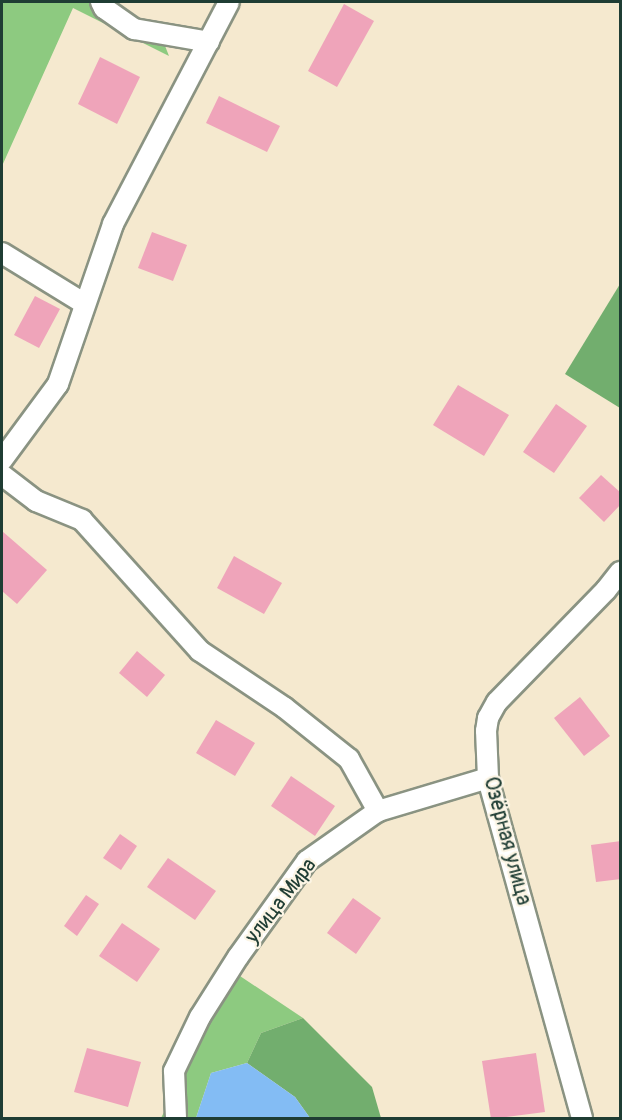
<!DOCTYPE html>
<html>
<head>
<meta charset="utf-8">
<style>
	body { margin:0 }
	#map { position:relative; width:622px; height:1120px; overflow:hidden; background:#f5e9cf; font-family:Pangolin,sans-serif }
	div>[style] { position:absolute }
	.green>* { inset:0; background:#8dca80 }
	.forest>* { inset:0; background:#72ae6e }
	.water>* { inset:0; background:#83bcf4 }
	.building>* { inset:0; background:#efa4ba }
	.roads { filter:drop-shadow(2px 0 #8a9382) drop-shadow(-2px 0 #8a9382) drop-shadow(0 2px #8a9382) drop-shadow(0 -2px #8a9382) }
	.street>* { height:20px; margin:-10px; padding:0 10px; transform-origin:10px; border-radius:10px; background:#fff }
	span { translate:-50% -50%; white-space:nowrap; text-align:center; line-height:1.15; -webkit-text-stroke:4.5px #fcf5e5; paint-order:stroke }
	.street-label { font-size:21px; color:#1f3d34 }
	.frame { position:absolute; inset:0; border:3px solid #1f3d34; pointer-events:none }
</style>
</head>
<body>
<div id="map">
	<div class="green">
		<div style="clip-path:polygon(2px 2px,101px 2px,160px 33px,169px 56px,73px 8px,2px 166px)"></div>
		<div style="clip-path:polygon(237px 974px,303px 1018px,261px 1033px,247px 1063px,211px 1073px,196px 1118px,161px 1118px,205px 1031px)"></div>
	</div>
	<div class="forest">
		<div style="clip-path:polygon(620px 284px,620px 408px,565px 374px)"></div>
		<div style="clip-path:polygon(303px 1018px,372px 1087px,381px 1118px,310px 1118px,295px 1097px,247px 1063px,261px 1033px)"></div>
	</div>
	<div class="water">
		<div style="clip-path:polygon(247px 1063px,295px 1097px,310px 1118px,196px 1118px,211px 1073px)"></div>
	</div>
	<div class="building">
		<div style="clip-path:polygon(344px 4px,374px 21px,337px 87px,308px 71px)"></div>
		<div style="clip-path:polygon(100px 57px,140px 77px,117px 124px,78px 104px)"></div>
		<div style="clip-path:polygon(219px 96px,280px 126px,267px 152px,206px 123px)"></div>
		<div style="clip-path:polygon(152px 232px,187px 245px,173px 281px,138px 268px)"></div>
		<div style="clip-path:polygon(35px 296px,60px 309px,39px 348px,14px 335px)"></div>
		<div style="clip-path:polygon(458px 385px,509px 415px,484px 456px,433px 425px)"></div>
		<div style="clip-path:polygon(556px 404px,587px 426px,554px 473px,523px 452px)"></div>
		<div style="clip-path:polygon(601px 475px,621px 493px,621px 504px,604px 522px,579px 498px)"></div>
		<div style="clip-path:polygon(2px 531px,47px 570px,17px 604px,2px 591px)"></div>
		<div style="clip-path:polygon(234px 556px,282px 583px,264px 614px,217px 588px)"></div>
		<div style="clip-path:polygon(137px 651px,165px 675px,147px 697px,119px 673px)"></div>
		<div style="clip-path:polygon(580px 697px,610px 736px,584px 756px,554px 718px)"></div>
		<div style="clip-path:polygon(216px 720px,255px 743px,235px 776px,196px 753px)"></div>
		<div style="clip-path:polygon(291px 776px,335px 806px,315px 836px,271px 806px)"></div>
		<div style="clip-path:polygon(120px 834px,137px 846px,121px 870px,103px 858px)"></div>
		<div style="clip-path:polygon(621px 841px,621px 879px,596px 882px,591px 845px)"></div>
		<div style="clip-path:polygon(168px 858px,216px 891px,195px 920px,147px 887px)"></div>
		<div style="clip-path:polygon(86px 895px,99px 904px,77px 936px,64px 926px)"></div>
		<div style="clip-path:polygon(353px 898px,381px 918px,356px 954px,327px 933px)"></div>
		<div style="clip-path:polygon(122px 923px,160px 949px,137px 982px,99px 956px)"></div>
		<div style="clip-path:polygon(87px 1048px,141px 1062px,128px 1107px,74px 1092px)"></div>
		<div style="clip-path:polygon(536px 1053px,545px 1112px,491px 1119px,482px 1061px)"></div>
	</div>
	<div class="roads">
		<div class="street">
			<div style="left:101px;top:2px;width:7px;rotate:63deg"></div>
			<div style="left:104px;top:8px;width:37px;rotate:35deg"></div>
			<div style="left:134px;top:29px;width:76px;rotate:9.8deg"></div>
			<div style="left:2px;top:253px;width:97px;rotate:31.6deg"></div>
			<div style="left:2px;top:460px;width:94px;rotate:-53.6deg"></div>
			<div style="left:58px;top:384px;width:169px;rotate:-71deg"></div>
			<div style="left:113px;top:224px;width:250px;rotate:-62.4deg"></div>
			<div style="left:2px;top:475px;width:43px;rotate:37.4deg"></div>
			<div style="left:36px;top:501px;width:50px;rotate:22.4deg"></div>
			<div style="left:82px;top:520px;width:176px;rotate:48deg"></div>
			<div style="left:200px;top:651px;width:102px;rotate:33.8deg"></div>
			<div style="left:285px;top:708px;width:82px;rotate:38.6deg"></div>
			<div style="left:349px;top:759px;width:60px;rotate:60.9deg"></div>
			<div style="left:176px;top:1118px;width:47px;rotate:-92.4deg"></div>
			<div style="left:174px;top:1071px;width:60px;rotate:-64.3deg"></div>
			<div style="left:200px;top:1017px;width:71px;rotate:-57.7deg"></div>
			<div style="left:238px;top:957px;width:118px;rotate:-54.3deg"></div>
			<div style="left:307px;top:861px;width:87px;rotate:-35.2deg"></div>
			<div style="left:378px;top:811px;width:115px;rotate:-16.7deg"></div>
			<div style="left:582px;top:1118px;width:353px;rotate:-105.5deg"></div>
			<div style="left:488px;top:778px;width:47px;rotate:-92.4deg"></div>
			<div style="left:486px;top:731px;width:13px;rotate:-81deg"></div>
			<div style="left:488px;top:718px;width:18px;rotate:-61deg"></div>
			<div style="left:497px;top:702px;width:156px;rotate:-45.8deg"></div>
			<div style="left:606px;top:590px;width:23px;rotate:-52deg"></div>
		</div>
	</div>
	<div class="street-label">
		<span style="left:507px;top:841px;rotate:75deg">Озёрная улица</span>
		<span style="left:281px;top:901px;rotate:-52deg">улица Мира</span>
	</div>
	<div class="frame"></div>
</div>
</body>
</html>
